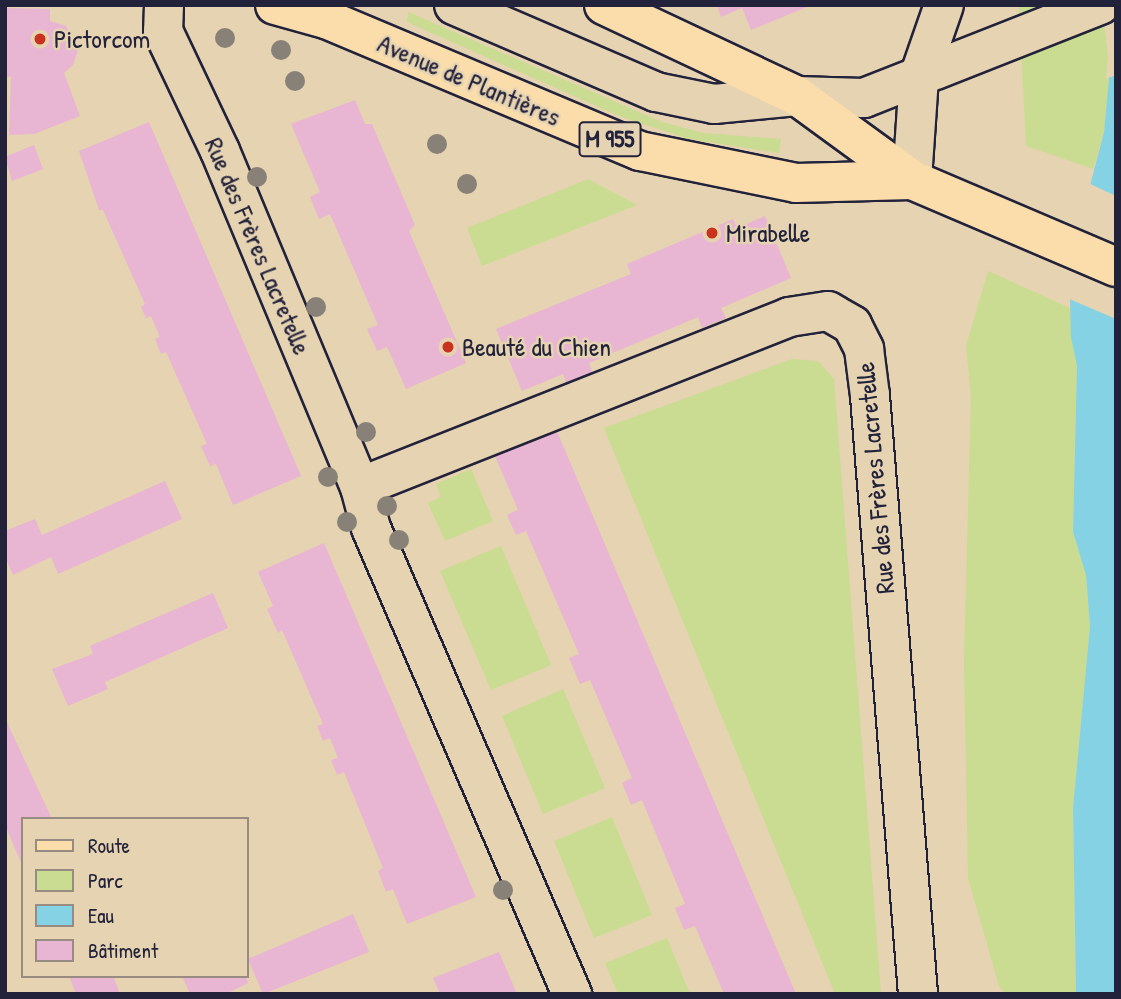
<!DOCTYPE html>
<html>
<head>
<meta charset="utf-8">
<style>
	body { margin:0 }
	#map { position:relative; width:1121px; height:999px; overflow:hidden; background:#e6d3b1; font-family:"Patrick Hand",sans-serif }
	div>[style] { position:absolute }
	.green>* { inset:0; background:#c9dc91 }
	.water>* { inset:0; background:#85d2e5 }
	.pier>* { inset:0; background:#e6d3b1 }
	.building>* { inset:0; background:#e8b5d2 }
	.roads { filter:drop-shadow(2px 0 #22223b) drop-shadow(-2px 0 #22223b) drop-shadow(0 2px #22223b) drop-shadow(0 -2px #22223b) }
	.minor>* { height:38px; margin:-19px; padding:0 19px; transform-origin:19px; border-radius:19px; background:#e6d3b1 }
	.major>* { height:38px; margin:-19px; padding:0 19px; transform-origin:19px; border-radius:19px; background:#faddab }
	.trees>* { width:20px; height:20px; margin:-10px; border-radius:50%; background:#888177 }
	.dots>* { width:19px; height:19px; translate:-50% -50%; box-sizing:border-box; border:4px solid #e6d3b1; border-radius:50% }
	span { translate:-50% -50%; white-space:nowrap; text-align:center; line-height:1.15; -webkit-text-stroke:5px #e6d3b1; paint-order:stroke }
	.shield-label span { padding:2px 5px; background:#e6d3b1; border:2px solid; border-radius:5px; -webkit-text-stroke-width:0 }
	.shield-label { font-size:24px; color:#22223b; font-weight:700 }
	.poi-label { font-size:26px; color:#22223b }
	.left { translate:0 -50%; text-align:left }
	.street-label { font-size:26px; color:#22223b }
	.frame { position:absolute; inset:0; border:7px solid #22223b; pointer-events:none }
	.legend { position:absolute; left:21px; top:817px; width:228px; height:161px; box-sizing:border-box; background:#e6d3b1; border:2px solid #988c82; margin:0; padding:9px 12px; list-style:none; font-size:21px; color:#22223b }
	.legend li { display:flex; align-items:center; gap:14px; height:35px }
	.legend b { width:35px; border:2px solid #988c82 }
</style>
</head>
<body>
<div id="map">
	<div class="green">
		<div style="clip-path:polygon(1019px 5px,1105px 5px,1112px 57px,1104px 132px,1093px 169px,1026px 146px)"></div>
		<div style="clip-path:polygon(408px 12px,662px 122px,704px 133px,781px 139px,779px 153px,689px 139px,619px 116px,407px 22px)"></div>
		<div style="clip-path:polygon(588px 179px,637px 205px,482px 266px,467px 228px)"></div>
		<div style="clip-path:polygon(988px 271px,1070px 308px,1077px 366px,1073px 532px,1086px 575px,1090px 626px,1073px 808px,1076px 994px,1005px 994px,999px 986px,968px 878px,964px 659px,971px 396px,966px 346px)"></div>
		<div style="clip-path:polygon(792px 359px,818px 361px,834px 379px,881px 994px,835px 994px,604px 428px)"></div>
		<div style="clip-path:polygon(471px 469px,493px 521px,445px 541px,428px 503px,441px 497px,436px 484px)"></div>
		<div style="clip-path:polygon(501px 546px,551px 665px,491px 690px,440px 571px)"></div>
		<div style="clip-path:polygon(563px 689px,605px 788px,543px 814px,502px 716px)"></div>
		<div style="clip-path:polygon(612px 817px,652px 915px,594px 938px,554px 841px)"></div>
		<div style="clip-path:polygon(667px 938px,690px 994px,618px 994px,605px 963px)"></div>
	</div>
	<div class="water">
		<div style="clip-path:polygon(1116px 5px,1116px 994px,1076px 994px,1073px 808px,1090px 626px,1086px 575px,1073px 532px,1077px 366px,1071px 337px,1069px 266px,1104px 132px)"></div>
	</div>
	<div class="pier">
		<div style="clip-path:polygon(1102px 5px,1116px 5px,1116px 75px,1106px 79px,1108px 57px)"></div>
		<div style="clip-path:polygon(1086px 182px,1116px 196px,1116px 319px,1067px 298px,1066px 265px)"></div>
	</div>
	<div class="building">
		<div style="clip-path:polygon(717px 5px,812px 5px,751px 30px,742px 8px,721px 17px)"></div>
		<div style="clip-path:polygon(5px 8px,50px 9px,50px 21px,66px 26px,78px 50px,73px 65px,64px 73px,80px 116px,34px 134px,9px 135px,11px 77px,5px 77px)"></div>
		<div style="clip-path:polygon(355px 100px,365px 124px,372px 124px,374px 129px,415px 225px,409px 231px,466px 363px,406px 389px,387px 347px,377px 351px,367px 329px,378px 325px,330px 214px,319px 219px,310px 197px,320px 192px,291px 124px)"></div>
		<div style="clip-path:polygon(149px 122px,301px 476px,233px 505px,216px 464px,210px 466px,201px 446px,207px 444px,166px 352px,161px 354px,155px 339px,160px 337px,151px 316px,146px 318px,141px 307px,145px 304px,103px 210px,99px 210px,79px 151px)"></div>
		<div style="clip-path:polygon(34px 145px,43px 169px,12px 181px,5px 157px)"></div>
		<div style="clip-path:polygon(765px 216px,791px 278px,721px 308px,726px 318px,702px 328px,698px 317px,589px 363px,593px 374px,567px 385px,563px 374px,522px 391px,496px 329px,631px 274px,627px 264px,733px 219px,737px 228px)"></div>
		<div style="clip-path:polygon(553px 422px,796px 994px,724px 994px,695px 926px,684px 930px,675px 908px,685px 904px,642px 800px,631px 805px,622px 783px,632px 778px,590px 680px,580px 684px,569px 658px,579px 654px,526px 531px,516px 535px,507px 515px,518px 510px,492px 449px)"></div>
		<div style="clip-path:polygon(165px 481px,182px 519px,58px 574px,51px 557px,13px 575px,5px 556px,5px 531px,35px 519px,42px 535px)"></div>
		<div style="clip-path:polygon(324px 543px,476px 897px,407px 924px,393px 889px,386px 892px,378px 871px,383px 868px,344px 772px,337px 775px,331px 760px,338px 758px,330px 738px,323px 741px,317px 726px,323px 724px,282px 630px,278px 633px,267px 609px,273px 606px,258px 572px)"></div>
		<div style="clip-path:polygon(213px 593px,228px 628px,105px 682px,108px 689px,68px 706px,52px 669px,93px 654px,90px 646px)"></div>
		<div style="clip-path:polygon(5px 718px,52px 819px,23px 819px,23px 867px,5px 825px)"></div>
		<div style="clip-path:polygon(353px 914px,369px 952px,263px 994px,248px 959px)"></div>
		<div style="clip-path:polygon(499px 952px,517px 994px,440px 994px,433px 978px)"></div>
		<div style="clip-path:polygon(69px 976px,113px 976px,120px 994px,76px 994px)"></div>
		<div style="clip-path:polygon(182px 976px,245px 976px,248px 983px,226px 994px,190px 994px)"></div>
	</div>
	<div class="roads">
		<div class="minor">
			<div style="left:164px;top:5px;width:26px;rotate:92deg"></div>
			<div style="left:163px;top:31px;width:133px;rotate:64.6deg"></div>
			<div style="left:220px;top:151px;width:364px;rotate:67.4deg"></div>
			<div style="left:360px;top:487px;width:42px;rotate:75deg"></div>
			<div style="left:371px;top:528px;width:508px;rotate:66.67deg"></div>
			<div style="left:454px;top:5px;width:220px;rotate:23.3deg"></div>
			<div style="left:656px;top:92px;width:59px;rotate:11.7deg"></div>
			<div style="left:714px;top:104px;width:83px;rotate:-5.5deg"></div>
			<div style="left:797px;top:96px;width:67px;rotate:1.7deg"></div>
			<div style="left:864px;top:98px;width:254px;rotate:-21.5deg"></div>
			<div style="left:912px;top:180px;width:103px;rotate:-86.1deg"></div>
			<div style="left:919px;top:77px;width:76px;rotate:-70.9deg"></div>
			<div style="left:360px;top:487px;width:461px;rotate:-21.6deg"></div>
			<div style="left:789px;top:317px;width:39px;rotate:-9deg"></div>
			<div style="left:828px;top:311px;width:28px;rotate:30deg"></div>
			<div style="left:852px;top:325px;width:27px;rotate:63deg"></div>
			<div style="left:864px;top:349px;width:47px;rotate:82.7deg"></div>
			<div style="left:870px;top:396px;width:600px;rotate:85.41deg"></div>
		</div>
		<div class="major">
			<div style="left:275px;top:5px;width:53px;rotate:15.4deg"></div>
			<div style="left:326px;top:19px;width:341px;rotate:22.8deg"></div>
			<div style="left:640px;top:151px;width:159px;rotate:11.6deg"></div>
			<div style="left:796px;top:183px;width:116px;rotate:-1.5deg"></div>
			<div style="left:604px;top:5px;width:213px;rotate:25.2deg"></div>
			<div style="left:797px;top:96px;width:142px;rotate:36.1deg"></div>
			<div style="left:912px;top:180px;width:222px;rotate:23.1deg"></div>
		</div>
	</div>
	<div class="trees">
		<div style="left:225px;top:38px"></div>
		<div style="left:281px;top:50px"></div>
		<div style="left:295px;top:81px"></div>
		<div style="left:437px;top:144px"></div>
		<div style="left:257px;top:177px"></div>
		<div style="left:467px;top:184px"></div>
		<div style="left:316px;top:307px"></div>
		<div style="left:366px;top:432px"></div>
		<div style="left:328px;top:477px"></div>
		<div style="left:387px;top:506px"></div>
		<div style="left:347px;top:522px"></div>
		<div style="left:399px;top:540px"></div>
		<div style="left:503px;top:890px"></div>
	</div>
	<div class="dots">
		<div style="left:40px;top:39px;background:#c8321e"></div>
		<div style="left:712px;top:233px;background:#c8321e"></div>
		<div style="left:448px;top:347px;background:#c8321e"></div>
	</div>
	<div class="shield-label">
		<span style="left:610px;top:139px">M 955</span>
	</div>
	<div class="poi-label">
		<span class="left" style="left:54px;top:39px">Pictorcom</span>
		<span class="left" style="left:726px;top:233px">Mirabelle</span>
		<span class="left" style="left:462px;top:347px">Beauté du Chien</span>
	</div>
	<div class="street-label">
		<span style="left:469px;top:80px;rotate:23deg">Avenue de Plantières</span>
		<span style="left:258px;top:246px;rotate:67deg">Rue des Frères Lacretelle</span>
		<span style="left:875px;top:478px;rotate:-95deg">Rue des Frères Lacretelle</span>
	</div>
	<div class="frame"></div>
	<ul class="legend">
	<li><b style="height:9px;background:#faddab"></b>Route</li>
	<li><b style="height:19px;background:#c9dc91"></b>Parc</li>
	<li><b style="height:19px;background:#85d2e5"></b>Eau</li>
	<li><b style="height:19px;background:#e8b5d2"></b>Bâtiment</li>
	</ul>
</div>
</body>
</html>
